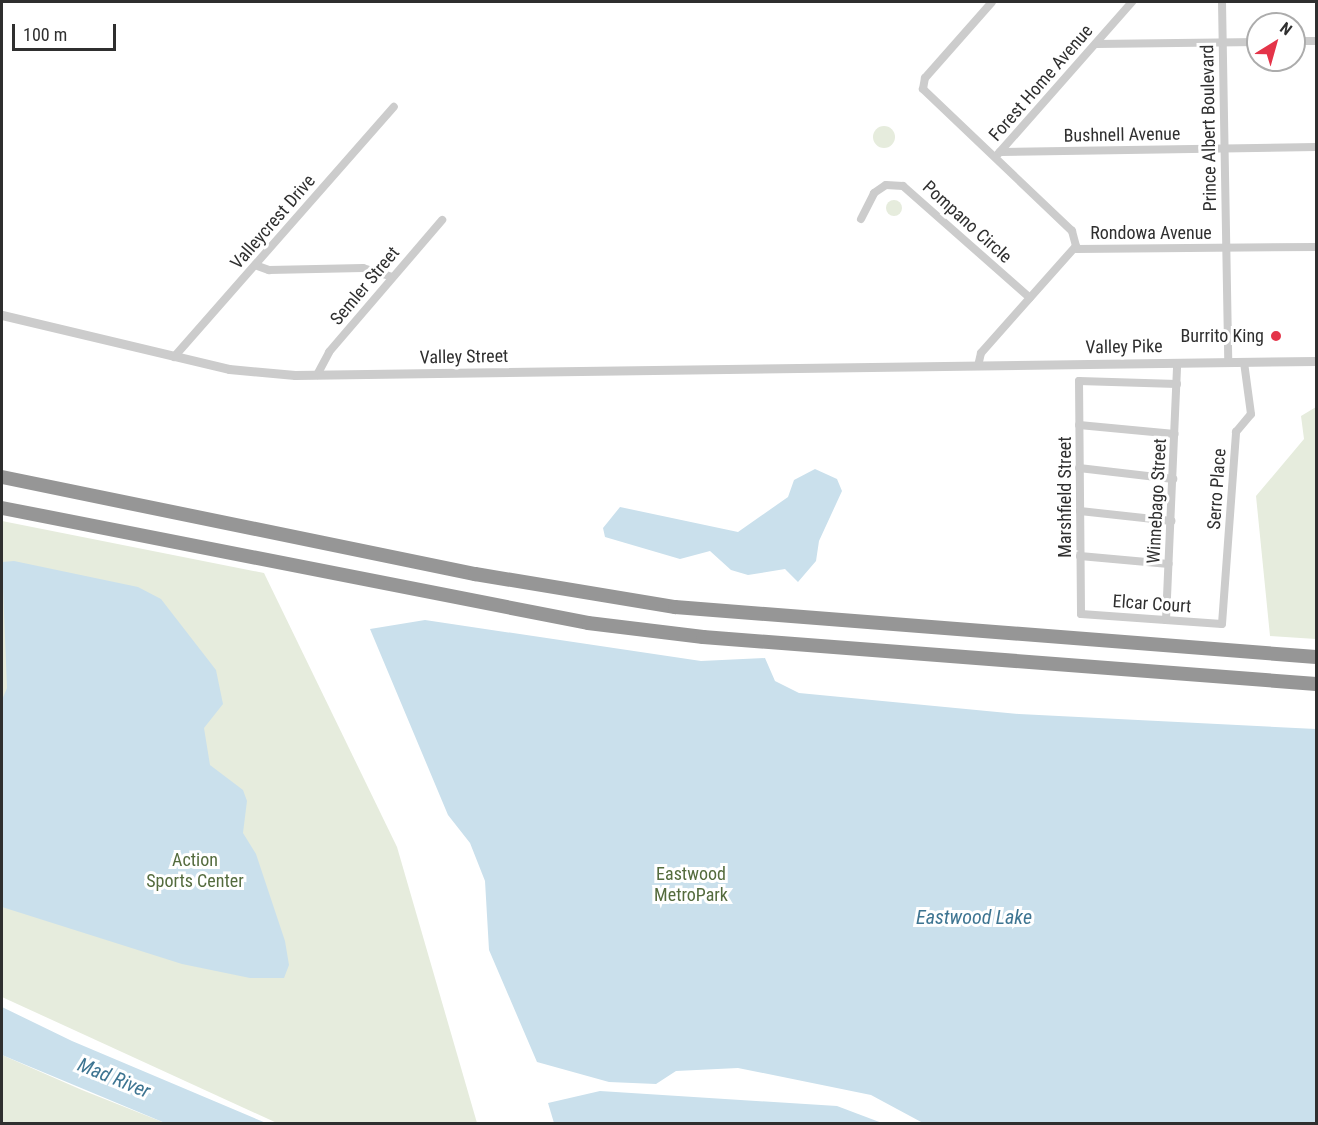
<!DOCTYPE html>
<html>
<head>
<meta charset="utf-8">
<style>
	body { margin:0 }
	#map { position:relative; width:1318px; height:1125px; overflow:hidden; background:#fff; font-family:"Roboto Condensed",sans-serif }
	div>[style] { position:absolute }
	.green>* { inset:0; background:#e6ecdd }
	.round { border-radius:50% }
	.water>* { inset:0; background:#cae0ec }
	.minor>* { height:8px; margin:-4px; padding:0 4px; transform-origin:4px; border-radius:4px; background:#ccc }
	.tertiary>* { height:9px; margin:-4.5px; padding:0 4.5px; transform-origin:4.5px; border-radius:4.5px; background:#ccc }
	.motorway>* { height:14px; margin:-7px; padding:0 7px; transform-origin:7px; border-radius:7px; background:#969696 }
	.dots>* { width:16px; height:16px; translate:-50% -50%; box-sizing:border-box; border:3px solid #fff; border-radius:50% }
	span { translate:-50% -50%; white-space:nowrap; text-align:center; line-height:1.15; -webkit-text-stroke:6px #fff; paint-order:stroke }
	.street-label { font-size:18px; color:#2f2f2f }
	.poi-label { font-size:18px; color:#2f2f2f }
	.right { translate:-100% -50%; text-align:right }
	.park-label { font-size:18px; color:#546b3d }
	.water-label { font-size:20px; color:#3d7491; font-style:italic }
	.frame { position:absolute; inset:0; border:3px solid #2f2f2f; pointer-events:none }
	.north { position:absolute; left:1246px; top:12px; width:60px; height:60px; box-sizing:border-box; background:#fff; border:2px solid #acacac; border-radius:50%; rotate:37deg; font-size:16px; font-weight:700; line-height:24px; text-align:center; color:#2f2f2f }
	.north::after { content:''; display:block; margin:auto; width:21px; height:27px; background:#e43449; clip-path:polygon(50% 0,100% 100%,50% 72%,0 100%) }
	.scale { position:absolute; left:12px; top:24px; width:104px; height:27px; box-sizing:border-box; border:3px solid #2f2f2f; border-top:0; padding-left:8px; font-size:18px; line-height:21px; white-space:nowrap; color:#2f2f2f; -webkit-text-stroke:4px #fff; paint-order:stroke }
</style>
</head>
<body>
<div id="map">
	<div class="green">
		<div class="round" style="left:873px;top:126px;width:22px;height:22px"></div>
		<div class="round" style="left:886px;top:200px;width:16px;height:16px"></div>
		<div style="clip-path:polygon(1316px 407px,1316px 639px,1270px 636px,1256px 496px,1304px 439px,1301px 416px)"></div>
		<div style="clip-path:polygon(2px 521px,264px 573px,397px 847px,477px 1123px,277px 1123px,2px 997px)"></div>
		<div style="clip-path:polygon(2px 1055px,82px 1090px,165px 1123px,2px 1123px)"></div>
	</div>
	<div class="water">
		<div style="clip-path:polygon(815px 469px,837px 479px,842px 491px,819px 541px,816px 561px,798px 582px,785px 569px,748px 575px,731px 570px,710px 551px,680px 559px,605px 537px,603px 528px,620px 507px,738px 532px,788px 497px,794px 480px)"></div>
		<div style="clip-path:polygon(14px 561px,138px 587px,161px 599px,216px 670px,223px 704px,204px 728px,210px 765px,243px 790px,247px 801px,243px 833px,256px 854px,285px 941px,289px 965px,284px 978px,250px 978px,182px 964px,2px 907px,2px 700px,7px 688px,2px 562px)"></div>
		<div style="clip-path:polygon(425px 620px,701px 661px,765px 658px,775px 681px,799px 693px,1019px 714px,1316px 729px,1316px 1123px,923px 1123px,871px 1095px,738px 1068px,676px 1071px,656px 1084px,609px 1082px,537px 1062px,489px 950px,485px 881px,470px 843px,448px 815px,370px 629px)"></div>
		<div style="clip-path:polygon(2px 1007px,72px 1041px,266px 1123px,165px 1123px,2px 1055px)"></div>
		<div style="clip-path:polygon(600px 1091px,837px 1106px,882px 1123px,554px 1123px,548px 1103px)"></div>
	</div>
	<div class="minor">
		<div style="left:1222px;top:2px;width:361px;rotate:89deg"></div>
		<div style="left:1294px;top:41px;width:22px"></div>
		<div style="left:1096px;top:44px;width:162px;rotate:-0.7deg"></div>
		<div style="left:1000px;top:152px;width:316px;rotate:-0.9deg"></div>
		<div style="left:998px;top:154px;width:203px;rotate:-48.6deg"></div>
		<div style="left:861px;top:219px;width:29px;rotate:-63deg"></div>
		<div style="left:874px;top:193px;width:14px;rotate:-34deg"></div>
		<div style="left:886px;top:185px;width:17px;rotate:3deg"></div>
		<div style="left:903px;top:186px;width:169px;rotate:41.4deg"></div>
		<div style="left:1076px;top:249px;width:240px;rotate:-0.5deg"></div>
		<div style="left:255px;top:265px;width:15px;rotate:20deg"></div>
		<div style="left:269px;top:270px;width:94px;rotate:-1.2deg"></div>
		<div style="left:363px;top:268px;width:30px;rotate:17deg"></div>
		<div style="left:174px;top:357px;width:333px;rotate:-48.7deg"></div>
		<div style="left:978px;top:366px;width:13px;rotate:-77deg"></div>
		<div style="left:981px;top:353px;width:143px;rotate:-48.4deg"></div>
		<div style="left:1076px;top:246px;width:16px;rotate:-105deg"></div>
		<div style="left:1072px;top:231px;width:206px;rotate:-136.4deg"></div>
		<div style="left:923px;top:89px;width:11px;rotate:-80deg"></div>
		<div style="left:925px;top:78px;width:101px;rotate:-48.6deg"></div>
		<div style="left:317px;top:375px;width:26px;rotate:-62deg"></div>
		<div style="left:329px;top:352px;width:174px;rotate:-49.4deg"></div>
		<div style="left:1177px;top:384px;width:98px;rotate:-178.2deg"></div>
		<div style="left:1079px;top:381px;width:233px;rotate:89.5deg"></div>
		<div style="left:1081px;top:614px;width:141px;rotate:4.1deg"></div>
		<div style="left:1222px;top:624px;width:193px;rotate:-85.8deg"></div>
		<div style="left:1236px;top:432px;width:23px;rotate:-50deg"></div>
		<div style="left:1251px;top:414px;width:52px;rotate:-97.7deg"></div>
		<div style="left:1079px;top:425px;width:96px;rotate:5.4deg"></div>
		<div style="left:1079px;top:468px;width:95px;rotate:6.7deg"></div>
		<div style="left:1080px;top:511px;width:92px;rotate:6.3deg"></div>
		<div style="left:1080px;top:556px;width:89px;rotate:5.1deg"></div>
		<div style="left:1166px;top:620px;width:257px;rotate:-87.5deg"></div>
	</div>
	<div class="tertiary">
		<div style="left:2px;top:315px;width:233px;rotate:13.4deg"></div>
		<div style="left:229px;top:369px;width:66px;rotate:5.2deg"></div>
		<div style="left:295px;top:375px;width:1021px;rotate:-0.79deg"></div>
	</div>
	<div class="motorway">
		<div style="left:2px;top:477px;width:483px;rotate:11.6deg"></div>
		<div style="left:475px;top:574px;width:203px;rotate:9.4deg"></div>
		<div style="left:675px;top:607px;width:643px;rotate:4.46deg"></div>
		<div style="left:2px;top:508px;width:597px;rotate:11.1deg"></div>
		<div style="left:588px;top:623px;width:116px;rotate:6.9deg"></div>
		<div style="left:703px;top:637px;width:615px;rotate:4.38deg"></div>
	</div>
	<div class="dots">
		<div style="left:1276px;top:336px;background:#e43449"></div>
	</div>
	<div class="street-label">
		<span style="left:1041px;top:83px;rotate:-49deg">Forest Home Avenue</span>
		<span style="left:1209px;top:128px;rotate:-91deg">Prince Albert Boulevard</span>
		<span style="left:1122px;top:135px;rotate:-1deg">Bushnell Avenue</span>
		<span style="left:273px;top:222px;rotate:-49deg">Valleycrest Drive</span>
		<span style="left:967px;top:222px;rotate:42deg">Pompano Circle</span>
		<span style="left:1151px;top:233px">Rondowa Avenue</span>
		<span style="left:365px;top:286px;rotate:-50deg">Semler Street</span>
		<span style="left:1124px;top:347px;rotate:-1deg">Valley Pike</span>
		<span style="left:464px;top:357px;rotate:-1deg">Valley Street</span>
		<span style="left:1217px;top:489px;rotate:-86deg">Serro Place</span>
		<span style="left:1065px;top:497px;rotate:-90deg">Marshfield Street</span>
		<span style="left:1157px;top:501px;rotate:-87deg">Winnebago Street</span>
		<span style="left:1152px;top:604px;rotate:4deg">Elcar Court</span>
	</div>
	<div class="poi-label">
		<span class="right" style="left:1264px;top:336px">Burrito King</span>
	</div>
	<div class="park-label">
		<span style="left:195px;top:871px">Action<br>Sports Center</span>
		<span style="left:691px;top:885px">Eastwood<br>MetroPark</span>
	</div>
	<div class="water-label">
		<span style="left:974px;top:917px">Eastwood Lake</span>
		<span style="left:114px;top:1078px;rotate:22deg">Mad River</span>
	</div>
	<div class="frame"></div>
	<div class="north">N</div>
	<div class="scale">100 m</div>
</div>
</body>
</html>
